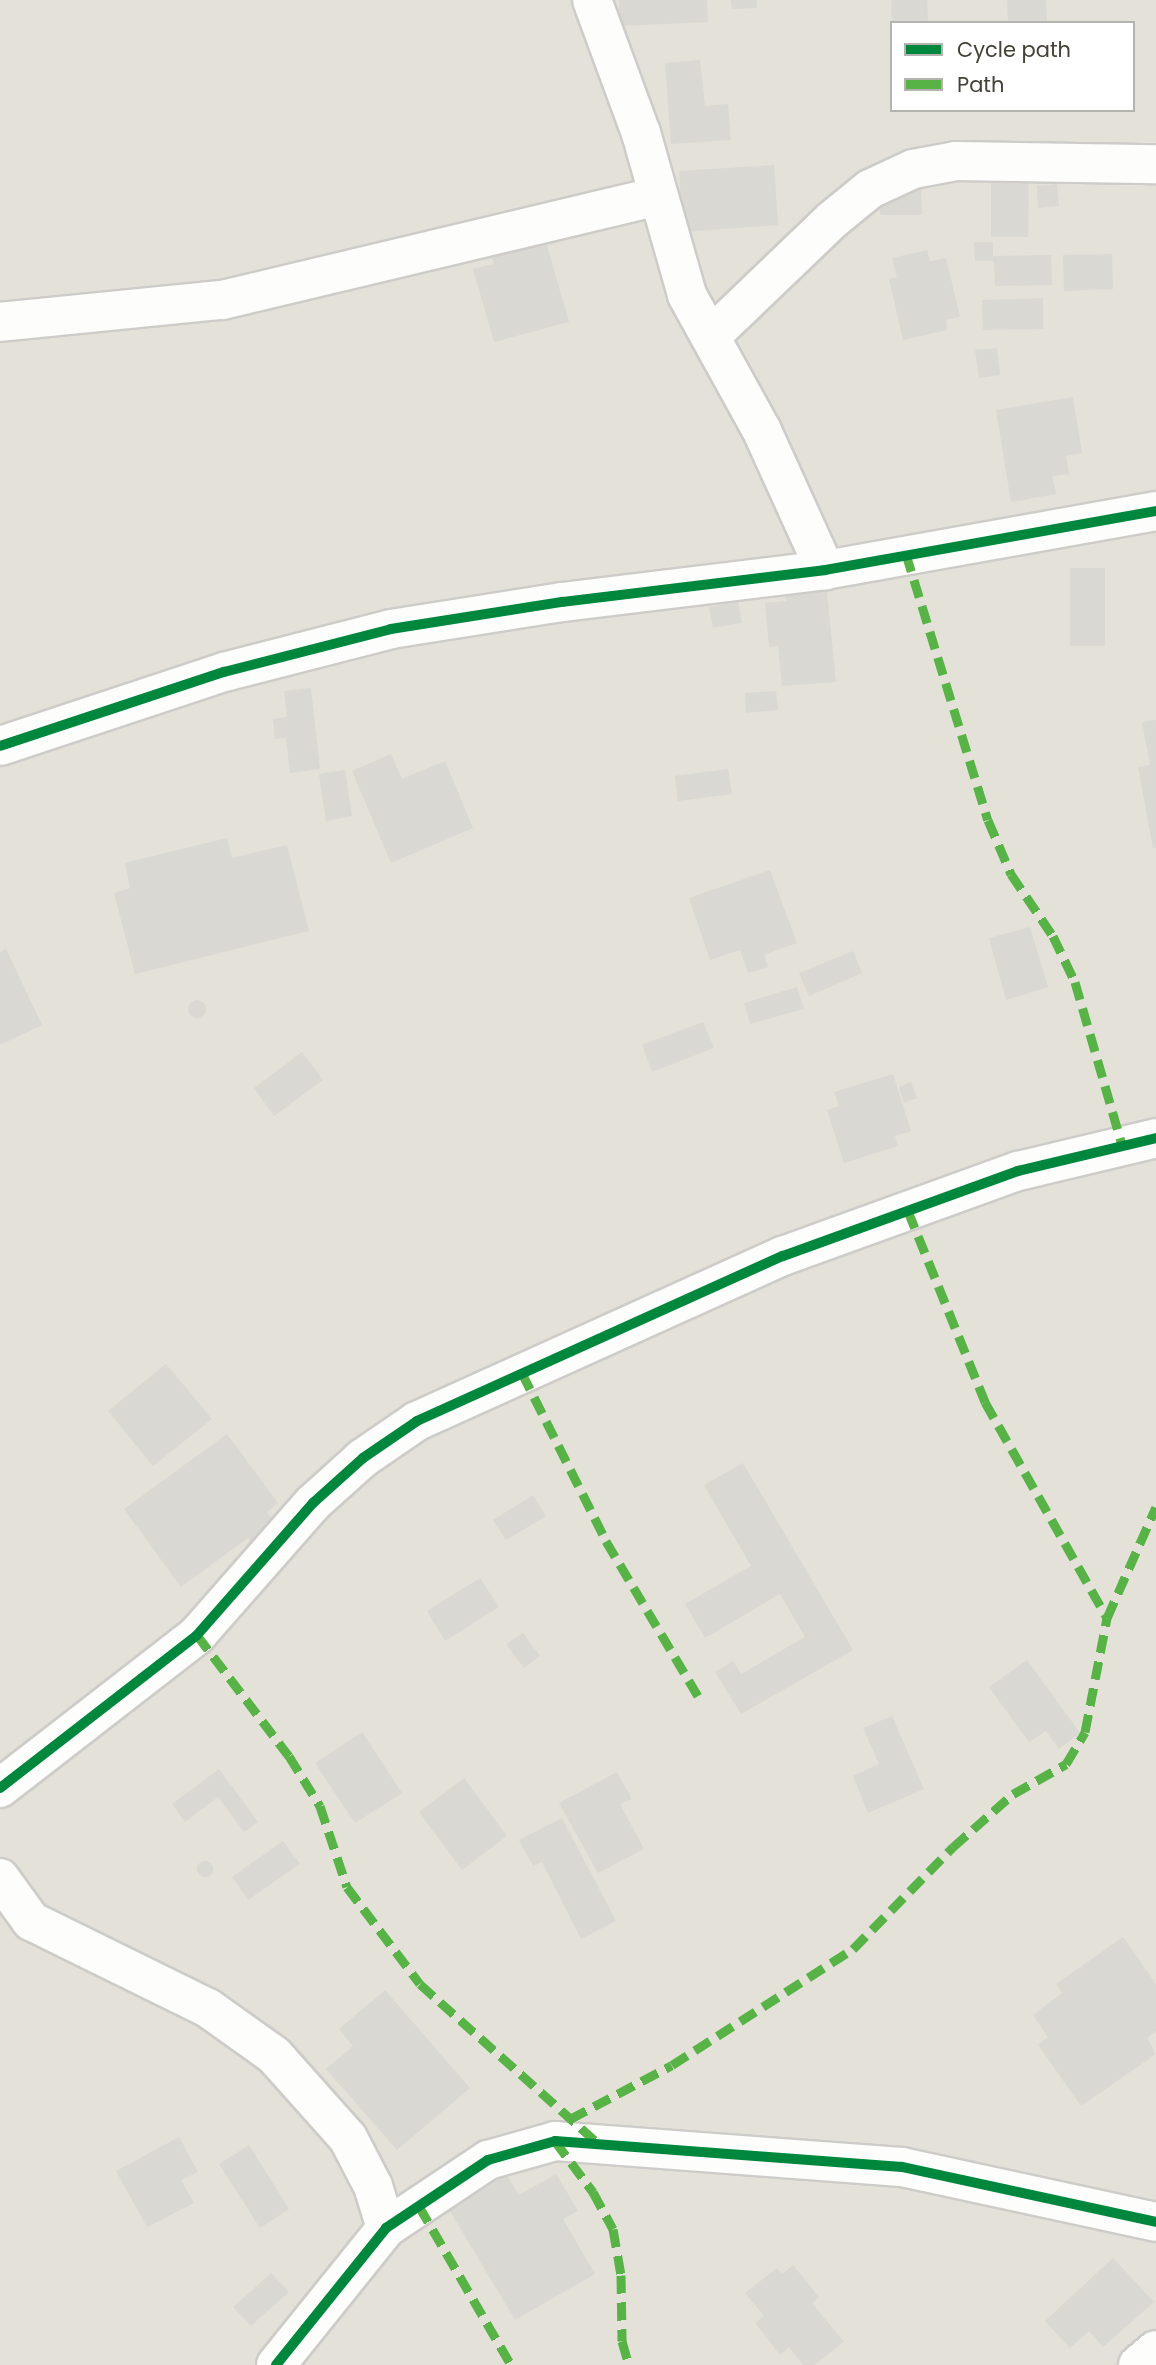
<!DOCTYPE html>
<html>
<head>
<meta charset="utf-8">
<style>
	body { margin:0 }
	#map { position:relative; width:1156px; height:2365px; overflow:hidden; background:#f0efea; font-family:Poppins,sans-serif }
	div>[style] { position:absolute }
	.residential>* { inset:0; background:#e3e1d8 }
	.building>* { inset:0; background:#d9d8d2 }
	.round { border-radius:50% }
	.roads { filter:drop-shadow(2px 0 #cdccc8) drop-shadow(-2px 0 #cdccc8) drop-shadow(0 2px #cdccc8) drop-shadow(0 -2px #cdccc8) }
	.street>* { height:38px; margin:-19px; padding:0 19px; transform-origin:19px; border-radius:19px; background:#fdfdfc }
	.quiet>* { height:9px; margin-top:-4.5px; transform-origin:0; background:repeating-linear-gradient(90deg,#57b346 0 18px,transparent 0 27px) }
	.cycleway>* { height:10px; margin:-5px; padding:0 5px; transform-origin:5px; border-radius:5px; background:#00873e }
	span { translate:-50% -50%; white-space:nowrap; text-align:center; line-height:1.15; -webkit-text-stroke:7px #fff; paint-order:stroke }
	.legend { position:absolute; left:890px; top:21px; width:245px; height:91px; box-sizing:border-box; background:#fff; border:2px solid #b4b3af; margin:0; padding:9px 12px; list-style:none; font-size:21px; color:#444137 }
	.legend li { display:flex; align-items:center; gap:14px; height:35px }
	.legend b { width:35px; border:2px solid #b4b3af }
</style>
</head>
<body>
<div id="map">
	<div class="residential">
		<div style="clip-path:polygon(evenodd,0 0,1156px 0,1156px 2365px,0 2365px,0 0,892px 23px,1133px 23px,1133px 110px,892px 110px,892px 23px)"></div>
	</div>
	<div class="building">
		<div style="clip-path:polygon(619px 0,707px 0,708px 22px,620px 26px)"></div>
		<div style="clip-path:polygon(731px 0,757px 0,757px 8px,732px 9px)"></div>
		<div style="clip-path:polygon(891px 0,927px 0,928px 23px,892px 23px)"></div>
		<div style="clip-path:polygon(1007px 0,1046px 0,1047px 23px,1008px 23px)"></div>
		<div style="clip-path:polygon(700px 60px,705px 106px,728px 104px,731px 140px,671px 144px,665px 63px)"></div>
		<div style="clip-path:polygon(774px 165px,778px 225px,683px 232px,679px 171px)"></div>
		<div style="clip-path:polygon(991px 165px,1029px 165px,1028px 237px,991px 237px)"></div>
		<div style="clip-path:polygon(1057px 184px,1059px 206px,1038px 208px,1037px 186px)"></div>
		<div style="clip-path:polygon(921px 186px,922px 215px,880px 215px,879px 188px)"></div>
		<div style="clip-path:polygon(542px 228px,569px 322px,494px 342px,473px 269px,494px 264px,488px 243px)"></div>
		<div style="clip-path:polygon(974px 242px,993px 242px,993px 256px,1051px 255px,1052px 285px,995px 286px,994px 261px,975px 261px)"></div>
		<div style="clip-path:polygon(927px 250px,930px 261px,946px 258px,960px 317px,946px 320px,947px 330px,903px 340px,889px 279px,897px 277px,892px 258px)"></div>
		<div style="clip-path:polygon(1112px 254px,1113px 289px,1064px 291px,1063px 255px)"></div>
		<div style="clip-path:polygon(1043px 298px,1043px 329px,983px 330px,982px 300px)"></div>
		<div style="clip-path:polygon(997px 348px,1000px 375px,979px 378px,975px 350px)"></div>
		<div style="clip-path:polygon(1073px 397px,1082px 453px,1066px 456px,1069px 474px,1052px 476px,1056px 494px,1011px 502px,996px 410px)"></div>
		<div style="clip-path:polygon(1070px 568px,1105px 568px,1105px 646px,1070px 646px)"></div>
		<div style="clip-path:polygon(826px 583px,836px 682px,782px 686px,778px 646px,769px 647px,765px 603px,786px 601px,784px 587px)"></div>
		<div style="clip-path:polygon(738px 602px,742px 623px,713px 628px,709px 607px)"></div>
		<div style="clip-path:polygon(311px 688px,320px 769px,290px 773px,286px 738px,275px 739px,273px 719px,287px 717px,284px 691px)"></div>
		<div style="clip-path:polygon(776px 691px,778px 710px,746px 713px,745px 693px)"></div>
		<div style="clip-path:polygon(1156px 720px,1156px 848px,1153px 848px,1138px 767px,1150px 765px,1142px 722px)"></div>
		<div style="clip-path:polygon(391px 754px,402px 779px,445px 761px,473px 828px,391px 863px,352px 771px)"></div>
		<div style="clip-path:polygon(728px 769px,732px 794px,678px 801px,675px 776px)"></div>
		<div style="clip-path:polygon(345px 770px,352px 816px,326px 821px,319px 774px)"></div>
		<div style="clip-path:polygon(227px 838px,232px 858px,287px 845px,309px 931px,135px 974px,114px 893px,130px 888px,125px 863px)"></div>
		<div style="clip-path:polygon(770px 870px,797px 943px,764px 955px,768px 967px,748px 973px,740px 950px,710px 960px,689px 898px)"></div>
		<div style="clip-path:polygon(1030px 927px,1048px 987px,1006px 1000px,989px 938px)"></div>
		<div style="clip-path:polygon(6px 949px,42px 1025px,0 1045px,0 952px)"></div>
		<div style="clip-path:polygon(853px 951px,862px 973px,809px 996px,799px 973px)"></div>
		<div style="clip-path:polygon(797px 987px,804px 1009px,750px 1024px,744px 1003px)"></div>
		<div class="round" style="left:188px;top:1000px;width:18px;height:18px"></div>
		<div style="clip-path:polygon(703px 1022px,714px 1048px,652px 1072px,642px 1045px)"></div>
		<div style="clip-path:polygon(302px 1052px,323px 1080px,274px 1116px,254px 1088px)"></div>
		<div style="clip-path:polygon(893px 1074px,911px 1131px,895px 1136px,898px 1146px,844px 1163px,827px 1110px,839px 1106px,834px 1092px)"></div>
		<div style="clip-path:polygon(911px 1082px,917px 1098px,904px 1103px,899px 1087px)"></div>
		<div style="clip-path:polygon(166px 1364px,212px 1419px,153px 1466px,108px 1411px)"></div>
		<div style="clip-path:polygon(227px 1434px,278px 1503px,267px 1512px,280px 1529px,255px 1547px,248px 1538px,181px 1587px,124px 1509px)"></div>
		<div style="clip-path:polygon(743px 1463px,853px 1650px,741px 1714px,715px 1672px,733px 1661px,741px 1674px,805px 1637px,780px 1594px,705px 1638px,685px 1604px,751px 1566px,704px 1485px)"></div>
		<div style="clip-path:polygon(533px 1495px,546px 1516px,506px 1540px,493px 1520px)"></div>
		<div style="clip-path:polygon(480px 1578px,499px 1607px,445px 1641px,427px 1611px)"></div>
		<div style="clip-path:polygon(523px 1633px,540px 1656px,524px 1668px,506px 1644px)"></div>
		<div style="clip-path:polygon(1027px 1660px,1080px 1733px,1059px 1749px,1046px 1731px,1029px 1742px,989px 1687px)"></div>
		<div style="clip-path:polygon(892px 1716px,924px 1789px,868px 1813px,853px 1776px,879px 1764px,863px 1728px)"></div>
		<div style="clip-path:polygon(362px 1732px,402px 1793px,355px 1823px,315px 1763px)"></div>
		<div style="clip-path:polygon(219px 1769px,258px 1822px,244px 1832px,218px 1797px,185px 1822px,172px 1804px)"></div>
		<div style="clip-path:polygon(617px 1772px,632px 1799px,620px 1804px,644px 1849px,598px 1873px,559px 1803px)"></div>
		<div style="clip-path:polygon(464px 1778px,507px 1836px,462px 1870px,419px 1812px)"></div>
		<div style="clip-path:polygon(562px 1818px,616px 1921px,581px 1939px,542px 1862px,533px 1866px,519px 1840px)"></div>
		<div style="clip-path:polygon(283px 1841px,300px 1864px,248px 1900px,232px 1877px)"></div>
		<div class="round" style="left:197px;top:1861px;width:16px;height:16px"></div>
		<div style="clip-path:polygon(1123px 1937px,1156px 1984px,1156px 2031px,1147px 2038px,1156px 2054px,1081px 2106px,1038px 2045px,1048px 2037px,1033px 2015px,1062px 1993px,1056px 1984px)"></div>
		<div style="clip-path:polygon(385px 1990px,470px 2088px,397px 2150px,326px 2069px,353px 2046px,339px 2029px)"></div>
		<div style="clip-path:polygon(179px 2137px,198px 2172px,181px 2180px,194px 2203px,147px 2227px,116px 2171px)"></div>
		<div style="clip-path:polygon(249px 2145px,289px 2209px,260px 2228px,219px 2164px)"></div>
		<div style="clip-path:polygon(505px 2172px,519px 2195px,556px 2174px,578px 2211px,563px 2219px,595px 2274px,515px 2320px,447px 2206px)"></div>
		<div style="clip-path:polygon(1113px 2258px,1154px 2302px,1103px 2347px,1089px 2331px,1070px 2348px,1045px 2321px)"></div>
		<div style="clip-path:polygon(793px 2265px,819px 2297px,812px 2303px,844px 2342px,814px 2365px,803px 2365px,789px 2347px,780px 2355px,755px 2323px,764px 2316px,745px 2293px,777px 2268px,782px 2274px)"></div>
		<div style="clip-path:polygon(271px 2273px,289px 2292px,251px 2326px,233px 2307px)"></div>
	</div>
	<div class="roads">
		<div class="street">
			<div style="left:592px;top:0;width:142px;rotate:69.8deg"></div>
			<div style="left:641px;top:133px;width:168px;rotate:74.1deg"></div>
			<div style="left:687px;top:295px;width:155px;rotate:61.1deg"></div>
			<div style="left:762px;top:431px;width:153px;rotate:65.6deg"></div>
			<div style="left:0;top:322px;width:223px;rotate:-5.7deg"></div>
			<div style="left:222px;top:300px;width:448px;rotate:-13.4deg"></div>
			<div style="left:711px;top:336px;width:168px;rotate:-43.8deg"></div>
			<div style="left:832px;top:220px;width:49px;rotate:-39.2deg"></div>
			<div style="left:870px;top:189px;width:47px;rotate:-24.9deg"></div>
			<div style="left:913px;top:169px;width:44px;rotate:-10.5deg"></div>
			<div style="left:956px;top:161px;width:200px;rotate:0.9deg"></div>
			<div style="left:0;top:746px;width:236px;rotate:-18.3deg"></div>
			<div style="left:224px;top:672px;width:172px;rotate:-14.4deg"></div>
			<div style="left:391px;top:629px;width:173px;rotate:-9deg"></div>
			<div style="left:562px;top:602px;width:265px;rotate:-6.9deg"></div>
			<div style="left:825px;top:570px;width:336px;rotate:-10.1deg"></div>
			<div style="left:0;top:1788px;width:249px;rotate:-37.8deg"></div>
			<div style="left:197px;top:1635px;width:176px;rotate:-48.7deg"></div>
			<div style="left:313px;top:1503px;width:67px;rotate:-42deg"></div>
			<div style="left:363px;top:1458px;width:65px;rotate:-34.4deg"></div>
			<div style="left:417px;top:1421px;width:401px;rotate:-24.3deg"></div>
			<div style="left:783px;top:1256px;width:250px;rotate:-19.9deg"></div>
			<div style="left:1018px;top:1171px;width:142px;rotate:-13.4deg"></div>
			<div style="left:0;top:1878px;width:53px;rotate:54.2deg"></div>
			<div style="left:31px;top:1921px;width:197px;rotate:26.2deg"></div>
			<div style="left:208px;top:2008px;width:81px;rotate:35.5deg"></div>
			<div style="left:274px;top:2055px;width:111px;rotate:48.3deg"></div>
			<div style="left:348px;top:2138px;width:54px;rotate:62.5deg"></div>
			<div style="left:373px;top:2186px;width:44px;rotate:72.8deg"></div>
			<div style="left:276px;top:2365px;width:176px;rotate:-51.2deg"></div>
			<div style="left:386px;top:2228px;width:123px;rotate:-33.7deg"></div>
			<div style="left:488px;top:2160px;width:70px;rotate:-15.8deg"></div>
			<div style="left:555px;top:2141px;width:348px;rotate:4.3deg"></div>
			<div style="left:902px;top:2167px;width:260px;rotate:12.2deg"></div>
			<div style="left:1138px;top:2365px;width:23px;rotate:-40deg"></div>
		</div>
	</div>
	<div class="quiet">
		<div style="left:906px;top:554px;width:278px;rotate:72.9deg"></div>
		<div style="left:988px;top:820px;width:59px;rotate:66.9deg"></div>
		<div style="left:1011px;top:874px;width:75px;rotate:55.9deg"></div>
		<div style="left:1053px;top:936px;width:51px;rotate:64.4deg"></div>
		<div style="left:1075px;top:982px;width:170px;rotate:73.9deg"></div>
		<div style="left:908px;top:1211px;width:206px;rotate:68deg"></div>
		<div style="left:985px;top:1402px;width:248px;rotate:60.5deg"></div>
		<div style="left:522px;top:1373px;width:188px;rotate:63.4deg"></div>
		<div style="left:606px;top:1541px;width:184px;rotate:59.3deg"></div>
		<div style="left:197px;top:1635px;width:152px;rotate:52.8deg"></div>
		<div style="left:289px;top:1756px;width:59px;rotate:58.2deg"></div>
		<div style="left:320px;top:1806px;width:85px;rotate:71.6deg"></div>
		<div style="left:347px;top:1887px;width:121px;rotate:53deg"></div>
		<div style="left:420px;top:1984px;width:239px;rotate:41.8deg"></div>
		<div style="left:570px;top:2119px;width:115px;rotate:-27.9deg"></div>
		<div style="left:672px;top:2065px;width:215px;rotate:-32.7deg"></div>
		<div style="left:853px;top:1949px;width:143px;rotate:-45.6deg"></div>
		<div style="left:953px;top:1847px;width:80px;rotate:-41.5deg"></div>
		<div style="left:1013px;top:1794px;width:61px;rotate:-29.5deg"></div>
		<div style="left:1066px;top:1764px;width:37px;rotate:-59deg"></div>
		<div style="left:1085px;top:1732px;width:116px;rotate:-79.1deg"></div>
		<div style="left:1107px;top:1618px;width:121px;rotate:-66.2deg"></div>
		<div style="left:555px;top:2141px;width:64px;rotate:53.3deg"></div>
		<div style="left:593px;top:2192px;width:42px;rotate:61.6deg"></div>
		<div style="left:613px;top:2229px;width:47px;rotate:80.1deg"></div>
		<div style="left:621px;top:2275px;width:66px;rotate:89.1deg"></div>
		<div style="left:622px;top:2341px;width:25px;rotate:74deg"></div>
		<div style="left:419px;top:2206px;width:184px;rotate:59.9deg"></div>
	</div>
	<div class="cycleway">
		<div style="left:0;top:746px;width:236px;rotate:-18.3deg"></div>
		<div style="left:224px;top:672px;width:172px;rotate:-14.4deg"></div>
		<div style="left:391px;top:629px;width:173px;rotate:-9deg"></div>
		<div style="left:562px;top:602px;width:265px;rotate:-6.9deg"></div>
		<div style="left:825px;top:570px;width:336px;rotate:-10.1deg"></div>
		<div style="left:0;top:1788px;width:249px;rotate:-37.8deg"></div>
		<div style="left:197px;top:1635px;width:176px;rotate:-48.7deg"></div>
		<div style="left:313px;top:1503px;width:67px;rotate:-42deg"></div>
		<div style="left:363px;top:1458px;width:65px;rotate:-34.4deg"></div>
		<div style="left:417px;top:1421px;width:401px;rotate:-24.3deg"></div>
		<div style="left:783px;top:1256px;width:250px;rotate:-19.9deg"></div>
		<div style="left:1018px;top:1171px;width:142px;rotate:-13.4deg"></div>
		<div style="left:276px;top:2365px;width:176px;rotate:-51.2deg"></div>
		<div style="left:386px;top:2228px;width:123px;rotate:-33.7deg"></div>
		<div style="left:488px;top:2160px;width:70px;rotate:-15.8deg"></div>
		<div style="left:555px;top:2141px;width:348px;rotate:4.3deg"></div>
		<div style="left:902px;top:2167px;width:260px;rotate:12.2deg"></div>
	</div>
	<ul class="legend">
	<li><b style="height:9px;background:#00873e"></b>Cycle path</li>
	<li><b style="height:9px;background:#57b346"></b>Path</li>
	</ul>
</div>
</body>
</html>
